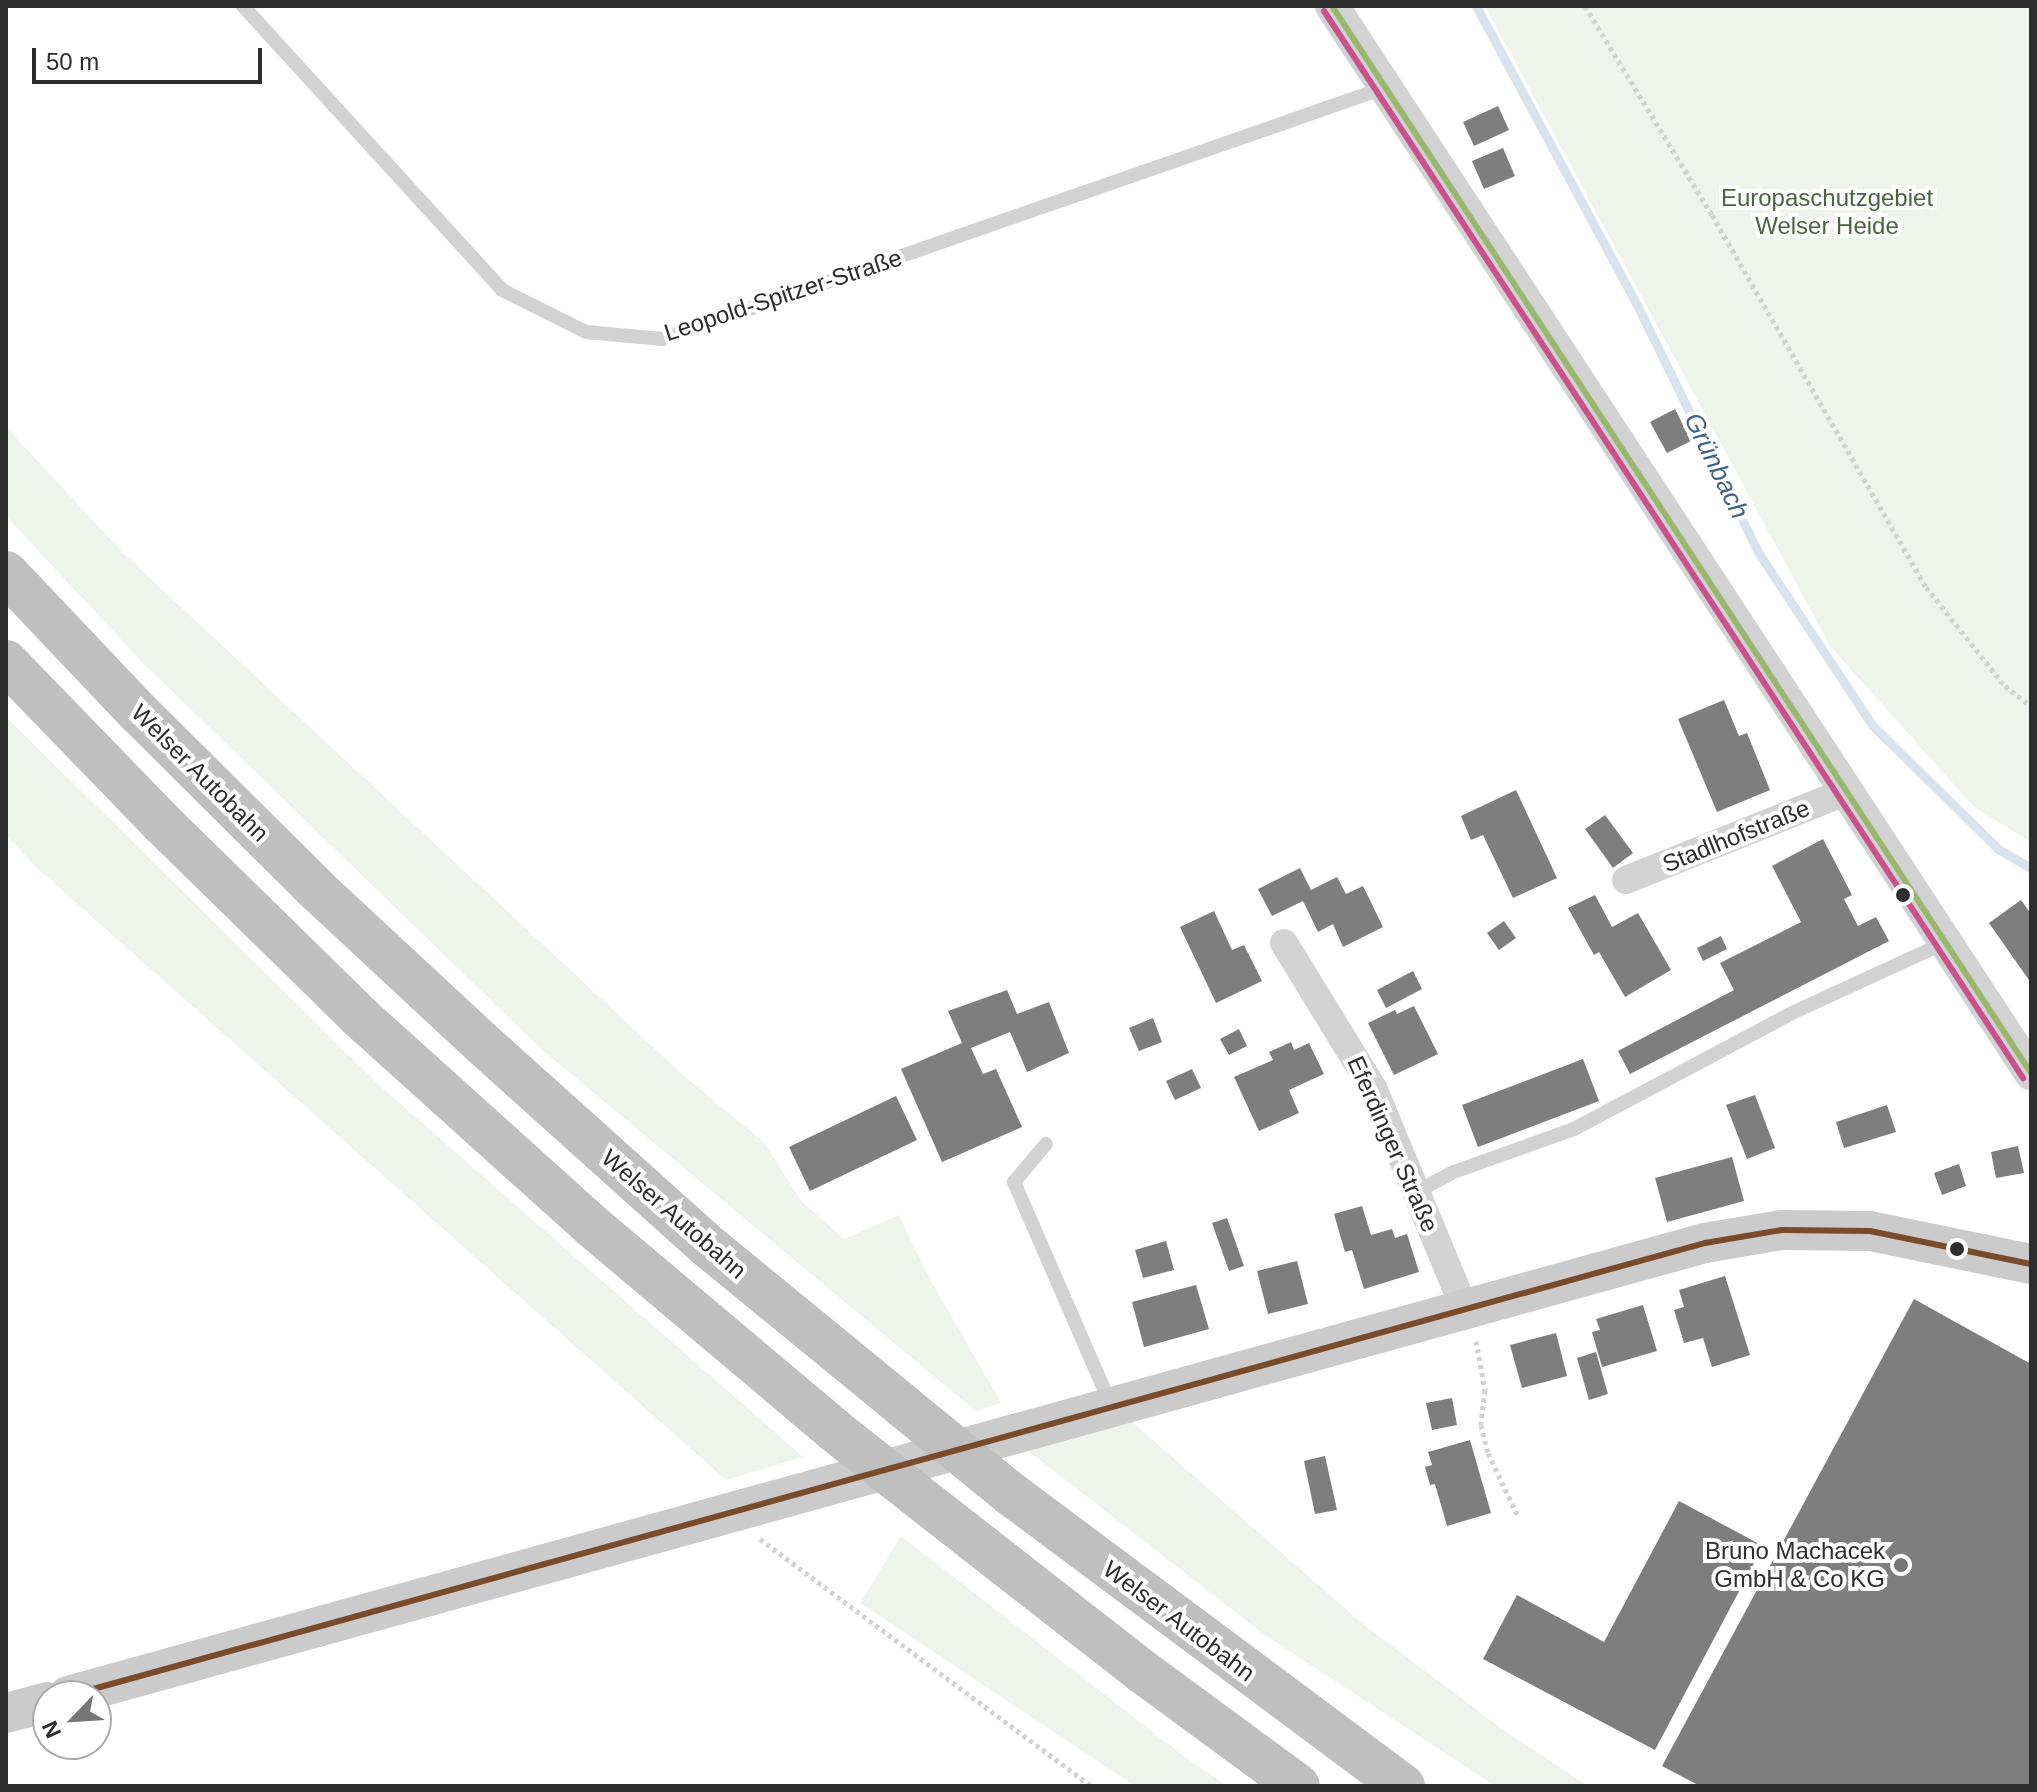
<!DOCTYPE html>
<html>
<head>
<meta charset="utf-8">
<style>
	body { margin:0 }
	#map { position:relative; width:2037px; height:1792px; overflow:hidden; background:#fff; font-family:Helvetica,sans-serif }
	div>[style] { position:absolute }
	.green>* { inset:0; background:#eef3ec }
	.stream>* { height:9px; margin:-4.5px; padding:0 4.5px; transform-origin:4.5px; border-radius:4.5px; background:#d9e3ef }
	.building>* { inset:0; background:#7e7e7e }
	.path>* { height:5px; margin-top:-2.5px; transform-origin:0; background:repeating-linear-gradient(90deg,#d2d2d2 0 4px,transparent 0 8px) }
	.service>* { height:14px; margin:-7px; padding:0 7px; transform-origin:7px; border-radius:7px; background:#d2d2d2 }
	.minor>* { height:28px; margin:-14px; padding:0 14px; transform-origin:14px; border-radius:14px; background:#d2d2d2 }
	.tertiary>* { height:34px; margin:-17px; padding:0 17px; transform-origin:17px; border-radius:17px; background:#d2d2d2 }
	.secondary>* { height:40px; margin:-20px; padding:0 20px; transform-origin:20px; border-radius:20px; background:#cbcbcb }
	.motorway>* { height:44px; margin:-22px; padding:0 22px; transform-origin:22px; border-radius:22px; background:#bfbfbf }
	.motorway-bridge>* { height:44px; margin:-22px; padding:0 22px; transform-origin:22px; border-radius:22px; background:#bfbfbf }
	.bus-1>* { height:6px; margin:-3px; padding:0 3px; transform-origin:3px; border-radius:3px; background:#7a4b2a }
	.bus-2>* { height:6px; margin:-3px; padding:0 3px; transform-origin:3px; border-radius:3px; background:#99b76e }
	.bus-3>* { height:6px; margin:-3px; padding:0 3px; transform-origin:3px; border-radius:3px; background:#ca508e }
	.dots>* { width:22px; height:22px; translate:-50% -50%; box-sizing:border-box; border:4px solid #fff; border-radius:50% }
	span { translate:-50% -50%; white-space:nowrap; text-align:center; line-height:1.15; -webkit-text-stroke:8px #fff; paint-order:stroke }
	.park-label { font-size:24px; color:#4a643e }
	.street-label { font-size:24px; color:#2d2d2d }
	.poi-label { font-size:24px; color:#2d2d2d }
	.right { translate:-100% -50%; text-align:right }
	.water-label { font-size:26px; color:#426188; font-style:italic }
	.frame { position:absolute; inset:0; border:8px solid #2d2d2d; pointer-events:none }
	.north { position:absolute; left:32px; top:1680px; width:80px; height:80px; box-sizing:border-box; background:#fff; border:2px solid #ababab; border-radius:50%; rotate:245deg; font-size:22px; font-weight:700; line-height:32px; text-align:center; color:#2d2d2d }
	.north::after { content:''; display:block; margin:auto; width:28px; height:36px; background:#767676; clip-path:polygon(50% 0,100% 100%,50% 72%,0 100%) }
	.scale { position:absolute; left:32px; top:48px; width:230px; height:36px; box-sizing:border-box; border:4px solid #2d2d2d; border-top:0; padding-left:10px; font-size:24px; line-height:28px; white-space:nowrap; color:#2d2d2d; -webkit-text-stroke:6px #fff; paint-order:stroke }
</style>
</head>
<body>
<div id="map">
	<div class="green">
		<div style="clip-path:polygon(1485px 6px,2031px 6px,2031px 842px,1974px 807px,1830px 646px)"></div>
		<div style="clip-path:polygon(6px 427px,124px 554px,684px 1076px,764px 1142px,801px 1201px,844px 1239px,899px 1215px,927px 1274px,1001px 1403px,976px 1411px,540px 1048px,142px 662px,6px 516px)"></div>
		<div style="clip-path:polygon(6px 717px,380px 1086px,803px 1457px,726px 1480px,38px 869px,6px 835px)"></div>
		<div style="clip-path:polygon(1131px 1421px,1364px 1625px,1502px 1729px,1588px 1786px,1495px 1786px,1265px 1635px,1027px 1450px)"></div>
		<div style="clip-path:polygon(901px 1536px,1181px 1754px,1227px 1786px,1135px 1786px,860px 1603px)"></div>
	</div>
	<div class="stream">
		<div style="left:1476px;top:6px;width:340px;rotate:61.7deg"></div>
		<div style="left:1637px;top:305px;width:275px;rotate:63.9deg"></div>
		<div style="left:1758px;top:552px;width:207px;rotate:56.6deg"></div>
		<div style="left:1872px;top:725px;width:177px;rotate:44.5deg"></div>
		<div style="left:1998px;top:849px;width:38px;rotate:30deg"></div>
	</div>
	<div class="building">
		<div style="clip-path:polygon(1498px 106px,1509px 130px,1474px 146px,1463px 122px)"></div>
		<div style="clip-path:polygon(1503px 148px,1515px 176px,1484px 189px,1472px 161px)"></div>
		<div style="clip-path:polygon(1675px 409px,1691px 441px,1667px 453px,1650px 422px)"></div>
		<div style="clip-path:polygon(1724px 700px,1739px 736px,1747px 733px,1770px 790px,1717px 812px,1678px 719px)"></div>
		<div style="clip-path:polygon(1516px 790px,1557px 878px,1513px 898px,1483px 835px,1471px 840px,1461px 816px)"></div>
		<div style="clip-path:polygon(1605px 815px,1633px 853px,1613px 868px,1585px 829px)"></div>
		<div style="clip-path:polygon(1823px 839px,1852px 895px,1844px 899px,1858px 926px,1876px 917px,1889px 941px,1630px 1074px,1618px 1051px,1734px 990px,1720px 963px,1801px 922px,1772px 866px)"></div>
		<div style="clip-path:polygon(1300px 868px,1311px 890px,1337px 877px,1346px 894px,1363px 886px,1383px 927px,1343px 947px,1333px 924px,1318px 932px,1303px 901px,1272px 916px,1258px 889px)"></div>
		<div style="clip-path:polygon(1595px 895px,1612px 927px,1638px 913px,1671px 970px,1625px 997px,1599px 952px,1594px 955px,1568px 908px)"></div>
		<div style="clip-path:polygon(2021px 900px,2031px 914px,2031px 983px,1989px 923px)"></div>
		<div style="clip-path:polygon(1214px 911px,1232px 950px,1244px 945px,1262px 981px,1216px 1003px,1180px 927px)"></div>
		<div style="clip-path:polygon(1504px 921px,1516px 938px,1499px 950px,1487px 933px)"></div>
		<div style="clip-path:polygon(1721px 936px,1727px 949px,1703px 961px,1697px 948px)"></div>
		<div style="clip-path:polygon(1413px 971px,1422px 989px,1386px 1008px,1377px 990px)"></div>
		<div style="clip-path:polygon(1007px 990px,1017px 1014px,1049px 1002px,1069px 1053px,1027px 1072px,1010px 1032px,971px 1048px,983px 1074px,996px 1069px,1022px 1127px,942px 1162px,901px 1069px,962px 1043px,948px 1011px)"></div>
		<div style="clip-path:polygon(1414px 1006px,1438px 1054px,1394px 1075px,1368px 1023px,1395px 1010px,1397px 1014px)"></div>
		<div style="clip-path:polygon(1153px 1018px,1162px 1042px,1139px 1051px,1129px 1028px)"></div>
		<div style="clip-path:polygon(1239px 1029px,1247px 1046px,1229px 1055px,1220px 1039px)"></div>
		<div style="clip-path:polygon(1291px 1042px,1294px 1050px,1309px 1043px,1324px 1074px,1289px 1090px,1299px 1113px,1259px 1131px,1234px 1077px,1273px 1060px,1269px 1052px)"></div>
		<div style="clip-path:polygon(1583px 1059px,1599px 1101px,1478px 1147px,1462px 1105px)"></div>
		<div style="clip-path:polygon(1192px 1069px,1201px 1088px,1175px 1100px,1166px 1081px)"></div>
		<div style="clip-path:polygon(1755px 1095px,1775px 1148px,1747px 1159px,1726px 1105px)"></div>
		<div style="clip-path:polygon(896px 1096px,917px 1140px,810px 1191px,789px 1147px)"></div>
		<div style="clip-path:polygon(1887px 1105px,1896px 1132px,1844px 1148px,1836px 1122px)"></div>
		<div style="clip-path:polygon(2018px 1146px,2024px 1173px,1996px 1178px,1991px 1152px)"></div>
		<div style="clip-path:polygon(1732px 1157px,1744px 1201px,1667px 1222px,1655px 1178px)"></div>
		<div style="clip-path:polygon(1959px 1164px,1966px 1186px,1942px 1195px,1934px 1173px)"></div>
		<div style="clip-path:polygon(1362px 1206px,1371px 1235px,1392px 1229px,1395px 1238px,1407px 1234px,1419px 1272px,1364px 1289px,1352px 1250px,1345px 1252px,1334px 1214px)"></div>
		<div style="clip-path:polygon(1227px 1218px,1244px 1266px,1229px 1271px,1212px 1223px)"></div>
		<div style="clip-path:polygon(1166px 1241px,1174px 1270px,1143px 1278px,1135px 1250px)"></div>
		<div style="clip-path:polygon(1297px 1261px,1308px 1304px,1268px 1314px,1257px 1271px)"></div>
		<div style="clip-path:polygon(1725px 1276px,1750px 1355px,1712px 1367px,1703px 1338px,1684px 1343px,1674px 1310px,1684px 1307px,1679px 1290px)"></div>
		<div style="clip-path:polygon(1196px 1285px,1209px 1329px,1144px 1347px,1132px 1302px)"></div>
		<div style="clip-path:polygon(1914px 1299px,2031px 1364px,2031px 1786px,1700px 1786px,1662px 1766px)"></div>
		<div style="clip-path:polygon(1643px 1305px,1657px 1351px,1602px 1367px,1592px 1332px,1600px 1330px,1596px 1319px)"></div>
		<div style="clip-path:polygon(1556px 1333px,1567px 1376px,1522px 1388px,1510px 1345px)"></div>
		<div style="clip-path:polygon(1596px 1352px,1608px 1394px,1589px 1400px,1577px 1358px)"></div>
		<div style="clip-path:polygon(1452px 1398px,1457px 1425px,1432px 1430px,1426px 1403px)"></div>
		<div style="clip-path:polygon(1470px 1440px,1491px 1513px,1447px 1526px,1435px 1484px,1430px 1485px,1425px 1467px,1432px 1465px,1428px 1452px)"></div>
		<div style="clip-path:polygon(1325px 1456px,1337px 1510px,1315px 1514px,1304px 1461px)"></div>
		<div style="clip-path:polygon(1679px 1501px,1763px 1546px,1655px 1750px,1483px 1659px,1517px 1595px,1604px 1642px)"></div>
	</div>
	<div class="path">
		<div style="left:1585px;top:6px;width:245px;rotate:58.7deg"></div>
		<div style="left:1712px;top:215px;width:429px;rotate:60.1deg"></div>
		<div style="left:1926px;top:587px;width:127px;rotate:51.4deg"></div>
		<div style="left:2005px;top:686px;width:33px;rotate:38deg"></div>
		<div style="left:1476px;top:1341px;width:50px;rotate:79.6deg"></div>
		<div style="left:1485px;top:1390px;width:35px;rotate:97deg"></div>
		<div style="left:1481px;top:1425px;width:29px;rotate:76deg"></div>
		<div style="left:1488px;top:1453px;width:68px;rotate:64.6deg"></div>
		<div style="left:760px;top:1539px;width:413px;rotate:36.7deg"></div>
	</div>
	<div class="service">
		<div style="left:243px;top:6px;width:384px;rotate:47.6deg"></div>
		<div style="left:502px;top:290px;width:94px;rotate:26.6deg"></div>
		<div style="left:586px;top:332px;width:77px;rotate:5.2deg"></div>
		<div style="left:663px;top:339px;width:763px;rotate:-19.19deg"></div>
		<div style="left:1046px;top:1144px;width:50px;rotate:130.1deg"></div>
		<div style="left:1014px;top:1182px;width:243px;rotate:66.5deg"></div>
		<div style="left:1416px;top:1192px;width:40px;rotate:-28deg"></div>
		<div style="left:1451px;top:1173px;width:131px;rotate:-19.7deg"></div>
		<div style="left:1574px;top:1129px;width:249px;rotate:-28deg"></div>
		<div style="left:1794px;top:1012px;width:165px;rotate:-24.7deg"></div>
	</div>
	<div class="minor">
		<div style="left:1626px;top:880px;width:236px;rotate:-21.9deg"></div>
		<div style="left:1284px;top:943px;width:172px;rotate:58.5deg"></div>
		<div style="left:1374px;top:1090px;width:238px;rotate:67.5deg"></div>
	</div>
	<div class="tertiary">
		<div style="left:1332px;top:6px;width:1276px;rotate:56.77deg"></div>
	</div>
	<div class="secondary">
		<div style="left:68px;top:1696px;width:1699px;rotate:-15.47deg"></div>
		<div style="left:1705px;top:1243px;width:78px;rotate:-9.6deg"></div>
		<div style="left:1782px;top:1230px;width:88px;rotate:0.7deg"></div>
		<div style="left:1870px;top:1231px;width:164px;rotate:11.6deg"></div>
		<div style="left:6px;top:1713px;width:43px;rotate:-14.7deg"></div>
	</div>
	<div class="motorway">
		<div style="left:6px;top:573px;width:192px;rotate:46.5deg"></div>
		<div style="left:138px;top:712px;width:250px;rotate:44.8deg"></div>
		<div style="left:315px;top:888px;width:232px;rotate:42.9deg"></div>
		<div style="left:485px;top:1046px;width:301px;rotate:41.9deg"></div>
		<div style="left:709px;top:1247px;width:251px;rotate:39.3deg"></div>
		<div style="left:6px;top:662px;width:223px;rotate:45.9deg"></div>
		<div style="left:161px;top:822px;width:279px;rotate:44.4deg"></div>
		<div style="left:360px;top:1017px;width:312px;rotate:42deg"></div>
		<div style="left:592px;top:1226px;width:317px;rotate:40.1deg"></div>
		<div style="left:915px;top:1494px;width:289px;rotate:38deg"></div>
		<div style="left:1143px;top:1672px;width:192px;rotate:36.3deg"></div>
		<div style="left:1011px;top:1494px;width:489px;rotate:36.7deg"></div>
	</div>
	<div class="motorway-bridge">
		<div style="left:903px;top:1406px;width:139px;rotate:39.2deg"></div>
		<div style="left:834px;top:1430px;width:103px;rotate:38.3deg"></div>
	</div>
	<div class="bus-1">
		<div style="left:68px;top:1696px;width:1699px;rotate:-15.47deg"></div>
		<div style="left:1705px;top:1243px;width:78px;rotate:-9.6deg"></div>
		<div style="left:1782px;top:1230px;width:88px;rotate:0.7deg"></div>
		<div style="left:1870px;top:1231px;width:164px;rotate:11.6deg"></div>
	</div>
	<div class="bus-2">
		<div style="left:1332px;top:6px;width:1276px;rotate:56.77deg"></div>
	</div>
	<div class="bus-3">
		<div style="left:1324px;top:11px;width:1276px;rotate:56.77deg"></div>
	</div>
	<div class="dots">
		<div style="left:1903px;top:895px;background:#2d2d2d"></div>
		<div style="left:1957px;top:1249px;background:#2d2d2d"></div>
		<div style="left:1901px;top:1565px;background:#767676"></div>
	</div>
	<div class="park-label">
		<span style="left:1827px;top:212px">Europaschutzgebiet<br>Welser Heide</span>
	</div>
	<div class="street-label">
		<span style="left:783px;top:295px;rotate:-18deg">Leopold-Spitzer-Straße</span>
		<span style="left:200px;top:773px;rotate:45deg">Welser Autobahn</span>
		<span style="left:1736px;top:836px;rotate:-22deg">Stadlhofstraße</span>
		<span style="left:1393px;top:1144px;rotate:66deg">Eferdinger Straße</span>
		<span style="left:674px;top:1214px;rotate:41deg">Welser Autobahn</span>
		<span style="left:1179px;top:1621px;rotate:37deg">Welser Autobahn</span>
	</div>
	<div class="poi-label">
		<span class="right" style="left:1885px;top:1565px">Bruno Machacek<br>GmbH &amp; Co KG</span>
	</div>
	<div class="water-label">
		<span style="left:1716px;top:466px;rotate:64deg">Grünbach</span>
	</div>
	<div class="frame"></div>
	<div class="north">N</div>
	<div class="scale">50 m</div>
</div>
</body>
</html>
